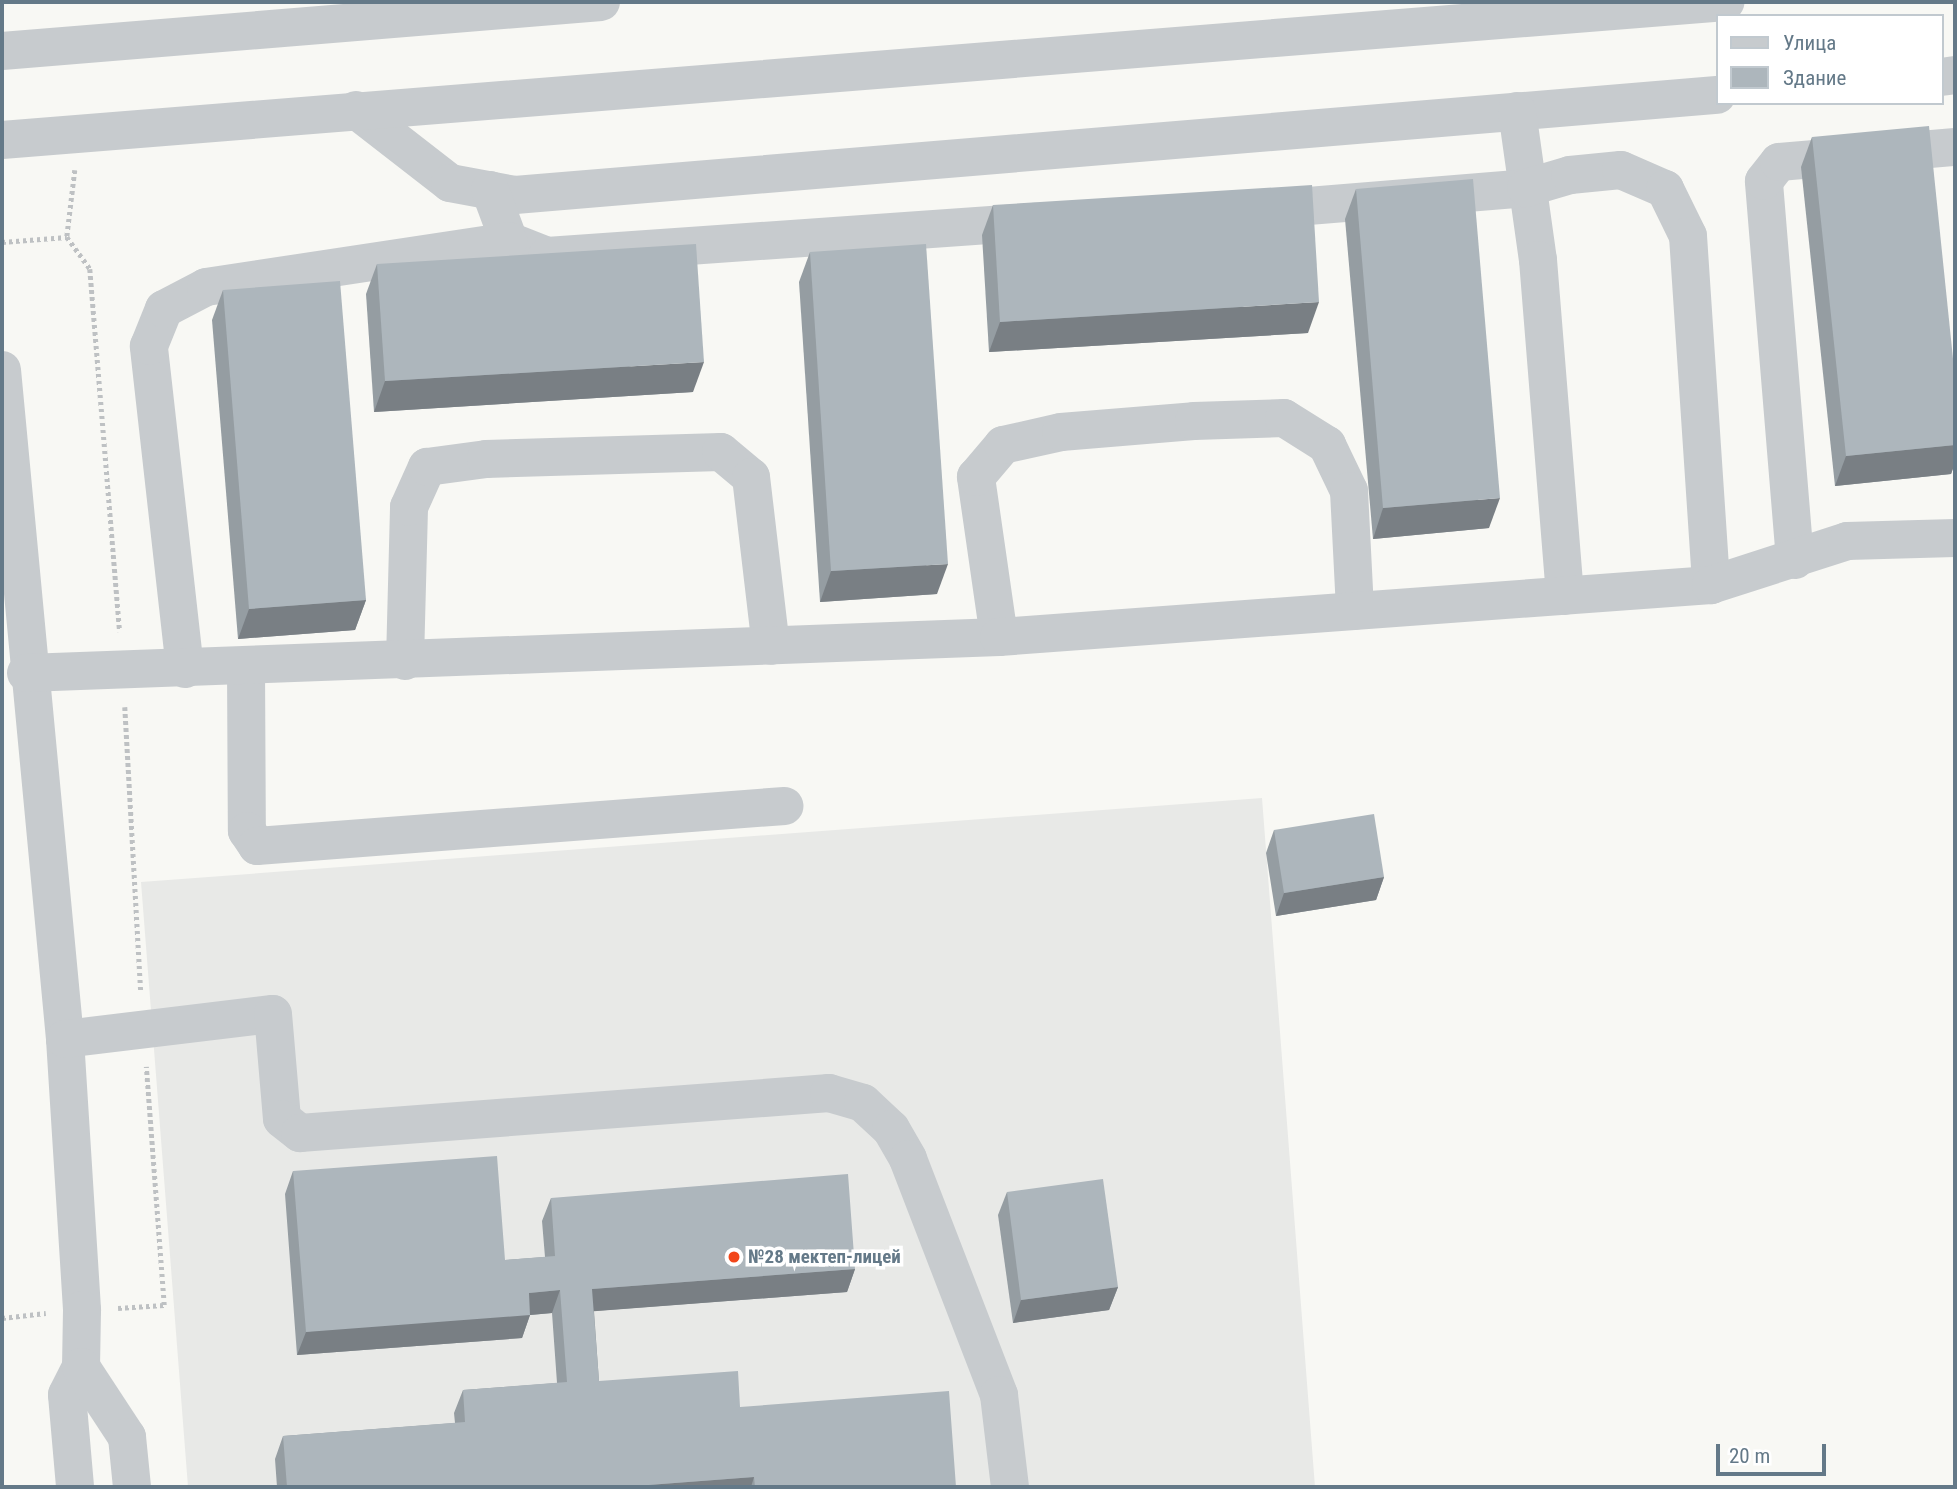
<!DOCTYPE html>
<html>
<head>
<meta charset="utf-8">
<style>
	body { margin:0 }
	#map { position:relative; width:1957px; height:1489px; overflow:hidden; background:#f8f8f4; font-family:"Roboto Condensed",sans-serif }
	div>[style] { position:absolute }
	.built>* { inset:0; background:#e8e9e7 }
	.path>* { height:4.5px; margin-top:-2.25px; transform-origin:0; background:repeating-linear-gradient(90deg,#bec1c3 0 3.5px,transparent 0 7px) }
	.minor>* { height:38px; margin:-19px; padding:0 19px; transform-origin:19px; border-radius:19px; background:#c7cbce }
	.wall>* { inset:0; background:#959da2 }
	.shaded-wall>* { inset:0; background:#797f84 }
	.building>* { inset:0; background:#adb6bc }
	.dots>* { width:19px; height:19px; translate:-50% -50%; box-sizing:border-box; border:4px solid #fff; border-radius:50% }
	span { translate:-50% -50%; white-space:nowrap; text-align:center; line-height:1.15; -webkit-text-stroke:7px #fff; paint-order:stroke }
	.poi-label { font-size:19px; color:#647988; font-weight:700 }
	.left { translate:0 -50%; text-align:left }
	.frame { position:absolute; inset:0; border:4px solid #647988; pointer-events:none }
	.legend { position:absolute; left:1716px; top:14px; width:228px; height:91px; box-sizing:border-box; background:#fff; border:2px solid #c1c9cf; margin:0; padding:9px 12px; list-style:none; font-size:21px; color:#647988 }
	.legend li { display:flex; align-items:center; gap:14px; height:35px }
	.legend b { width:35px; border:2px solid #c1c9cf }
	.scale { position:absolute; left:1716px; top:1444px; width:110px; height:32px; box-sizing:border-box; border:4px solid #647988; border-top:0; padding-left:9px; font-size:21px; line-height:24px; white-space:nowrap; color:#647988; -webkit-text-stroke:5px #fff; paint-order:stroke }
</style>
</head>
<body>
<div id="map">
	<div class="built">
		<div style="clip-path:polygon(1262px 798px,1315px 1487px,188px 1487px,141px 882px)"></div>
	</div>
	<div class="path">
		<div style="left:75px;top:170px;width:67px;rotate:96.8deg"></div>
		<div style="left:67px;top:237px;width:39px;rotate:54deg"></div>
		<div style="left:90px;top:269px;width:364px;rotate:85.3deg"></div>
		<div style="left:2px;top:242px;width:65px;rotate:-4.4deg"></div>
		<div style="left:125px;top:707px;width:285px;rotate:86.8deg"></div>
		<div style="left:118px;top:1308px;width:46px;rotate:-3.7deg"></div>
		<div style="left:164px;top:1305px;width:239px;rotate:-94.3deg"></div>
		<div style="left:2px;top:1318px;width:44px;rotate:-6.5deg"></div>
	</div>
	<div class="minor">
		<div style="left:2px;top:51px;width:601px;rotate:-4.68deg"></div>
		<div style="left:1941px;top:77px;width:14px;rotate:-8deg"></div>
		<div style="left:356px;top:110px;width:119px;rotate:37.8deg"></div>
		<div style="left:450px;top:183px;width:66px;rotate:10.5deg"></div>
		<div style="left:515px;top:195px;width:1206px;rotate:-4.76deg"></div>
		<div style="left:1517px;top:111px;width:150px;rotate:82deg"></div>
		<div style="left:1538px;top:260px;width:337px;rotate:85.4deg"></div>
		<div style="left:2px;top:140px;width:1729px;rotate:-4.58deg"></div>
		<div style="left:490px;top:190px;width:54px;rotate:69.6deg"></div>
		<div style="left:509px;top:241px;width:41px;rotate:21.5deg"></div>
		<div style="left:547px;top:256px;width:490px;rotate:-4deg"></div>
		<div style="left:1260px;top:210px;width:267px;rotate:-4.7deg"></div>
		<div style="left:1526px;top:188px;width:46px;rotate:-16.5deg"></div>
		<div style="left:1570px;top:175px;width:51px;rotate:-5.6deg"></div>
		<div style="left:1621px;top:170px;width:48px;rotate:23.4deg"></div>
		<div style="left:1665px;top:189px;width:52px;rotate:63.9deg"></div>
		<div style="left:1688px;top:236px;width:350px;rotate:86.2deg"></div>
		<div style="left:2px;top:370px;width:672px;rotate:84.62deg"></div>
		<div style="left:65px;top:1039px;width:272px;rotate:86.4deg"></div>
		<div style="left:82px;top:1310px;width:57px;rotate:91deg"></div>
		<div style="left:81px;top:1367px;width:31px;rotate:117deg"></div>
		<div style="left:67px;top:1395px;width:92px;rotate:85deg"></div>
		<div style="left:1795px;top:560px;width:380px;rotate:-94.7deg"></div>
		<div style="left:1764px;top:181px;width:24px;rotate:-52deg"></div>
		<div style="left:1779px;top:162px;width:177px;rotate:-4.9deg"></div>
		<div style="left:999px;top:637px;width:162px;rotate:-98.2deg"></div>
		<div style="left:976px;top:477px;width:42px;rotate:-49.8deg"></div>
		<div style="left:1003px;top:445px;width:59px;rotate:-12.6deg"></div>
		<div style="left:1061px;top:432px;width:133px;rotate:-4.7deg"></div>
		<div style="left:1194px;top:421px;width:90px;rotate:-1.9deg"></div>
		<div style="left:1284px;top:418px;width:51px;rotate:32.1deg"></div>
		<div style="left:1327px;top:445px;width:51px;rotate:64.4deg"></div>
		<div style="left:1349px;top:491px;width:120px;rotate:87.1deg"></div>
		<div style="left:405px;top:661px;width:154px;rotate:-88.5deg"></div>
		<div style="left:409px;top:507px;width:44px;rotate:-65.8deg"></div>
		<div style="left:427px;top:467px;width:60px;rotate:-7.7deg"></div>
		<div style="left:486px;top:459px;width:235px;rotate:-1.7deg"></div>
		<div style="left:721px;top:452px;width:39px;rotate:40deg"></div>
		<div style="left:751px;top:477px;width:170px;rotate:83.3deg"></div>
		<div style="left:246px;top:667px;width:164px;rotate:89.7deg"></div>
		<div style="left:247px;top:831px;width:18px;rotate:56deg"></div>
		<div style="left:257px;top:846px;width:529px;rotate:-4.34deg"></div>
		<div style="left:185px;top:669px;width:325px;rotate:-96.4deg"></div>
		<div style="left:149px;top:346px;width:40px;rotate:-68deg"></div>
		<div style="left:164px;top:309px;width:47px;rotate:-27.6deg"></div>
		<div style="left:206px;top:287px;width:306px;rotate:-8.6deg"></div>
		<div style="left:26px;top:673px;width:974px;rotate:-2.12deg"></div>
		<div style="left:999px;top:637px;width:714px;rotate:-4.18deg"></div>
		<div style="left:1711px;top:585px;width:143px;rotate:-17.9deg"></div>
		<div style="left:1847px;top:541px;width:108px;rotate:-1.6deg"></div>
		<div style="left:65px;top:1039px;width:209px;rotate:-6.9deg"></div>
		<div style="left:273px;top:1014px;width:105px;rotate:85.1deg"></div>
		<div style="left:282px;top:1119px;width:23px;rotate:38deg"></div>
		<div style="left:300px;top:1133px;width:531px;rotate:-4.32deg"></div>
		<div style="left:829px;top:1093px;width:35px;rotate:16deg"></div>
		<div style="left:863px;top:1103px;width:38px;rotate:43deg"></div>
		<div style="left:891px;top:1129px;width:34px;rotate:60deg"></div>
		<div style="left:908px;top:1159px;width:253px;rotate:68.9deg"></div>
		<div style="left:999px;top:1395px;width:93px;rotate:83.2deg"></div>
		<div style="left:81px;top:1367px;width:84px;rotate:56.7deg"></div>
		<div style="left:127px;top:1437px;width:50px;rotate:84.3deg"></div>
	</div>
	<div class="wall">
		<div style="clip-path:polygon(1812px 137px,1955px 378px,1955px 463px,1951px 474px,1835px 486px,1801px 167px)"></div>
		<div style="clip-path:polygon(1356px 189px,1489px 528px,1373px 539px,1345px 219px)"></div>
		<div style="clip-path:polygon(993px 205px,1308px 333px,989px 352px,982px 235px)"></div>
		<div style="clip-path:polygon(810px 252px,937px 594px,820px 602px,799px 282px)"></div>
		<div style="clip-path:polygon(377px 264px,693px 392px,374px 412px,366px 294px)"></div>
		<div style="clip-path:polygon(223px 290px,366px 600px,355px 630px,238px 639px,212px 320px)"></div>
		<div style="clip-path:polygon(1274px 830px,1384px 877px,1376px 900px,1276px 916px,1266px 853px)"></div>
		<div style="clip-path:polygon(293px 1171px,505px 1260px,545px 1257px,542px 1221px,551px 1198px,855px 1269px,847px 1292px,594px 1311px,599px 1381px,740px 1407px,956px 1487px,277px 1487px,275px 1459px,283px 1436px,455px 1423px,454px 1413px,463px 1390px,557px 1383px,552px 1313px,530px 1315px,522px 1338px,297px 1355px,285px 1194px)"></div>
		<div style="clip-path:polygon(1007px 1192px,1118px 1287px,1109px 1310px,1013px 1323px,998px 1215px)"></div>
	</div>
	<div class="shaded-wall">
		<div style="clip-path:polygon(1319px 302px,1308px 333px,989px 352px,1000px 322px)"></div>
		<div style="clip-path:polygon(704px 362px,693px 392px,374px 412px,385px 381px)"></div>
		<div style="clip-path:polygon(1955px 445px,1955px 463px,1951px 474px,1835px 486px,1846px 456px)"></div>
		<div style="clip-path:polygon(1500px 498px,1489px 528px,1373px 539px,1383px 508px)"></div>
		<div style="clip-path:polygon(948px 564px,937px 594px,820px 602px,831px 571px)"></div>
		<div style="clip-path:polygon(366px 600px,355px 630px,238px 639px,249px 609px)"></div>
		<div style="clip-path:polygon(1384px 877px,1376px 900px,1276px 916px,1284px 893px)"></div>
		<div style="clip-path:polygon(855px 1269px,847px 1292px,584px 1312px,592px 1289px)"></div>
		<div style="clip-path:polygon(1118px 1287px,1109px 1310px,1013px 1323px,1021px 1300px)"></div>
		<div style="clip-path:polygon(560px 1290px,552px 1313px,530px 1315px,522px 1338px,297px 1355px,306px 1332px,529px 1293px)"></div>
		<div style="clip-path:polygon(754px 1477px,751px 1487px,622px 1487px)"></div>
	</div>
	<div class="building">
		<div style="clip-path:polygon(1929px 126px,1955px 378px,1955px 445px,1846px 456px,1812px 137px)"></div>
		<div style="clip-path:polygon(1473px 179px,1500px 498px,1383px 508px,1356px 189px)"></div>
		<div style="clip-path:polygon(1312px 185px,1319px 302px,1000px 322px,993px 205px)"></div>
		<div style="clip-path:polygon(696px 244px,704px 362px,385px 381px,377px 264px)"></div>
		<div style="clip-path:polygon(926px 244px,948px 564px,831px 571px,810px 252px)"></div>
		<div style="clip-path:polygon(340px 281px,366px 600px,249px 609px,223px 290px)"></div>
		<div style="clip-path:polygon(1374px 814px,1384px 877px,1284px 893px,1274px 830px)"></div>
		<div style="clip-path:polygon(497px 1156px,505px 1260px,555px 1256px,551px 1198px,848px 1174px,855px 1269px,592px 1289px,599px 1381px,738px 1371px,740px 1407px,949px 1391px,956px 1487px,755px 1487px,754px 1477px,622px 1487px,287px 1487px,283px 1436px,465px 1422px,463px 1390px,567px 1382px,560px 1290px,529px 1293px,530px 1315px,306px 1332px,293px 1171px)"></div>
		<div style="clip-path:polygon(1103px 1179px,1118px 1287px,1021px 1300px,1007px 1192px)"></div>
	</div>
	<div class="dots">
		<div style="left:734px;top:1257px;background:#f2461a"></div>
	</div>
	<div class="poi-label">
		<span class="left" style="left:748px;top:1257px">№28 мектеп-лицей</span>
	</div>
	<div class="frame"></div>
	<ul class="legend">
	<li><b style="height:9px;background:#c7cbce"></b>Улица</li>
	<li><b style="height:19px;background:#adb6bc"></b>Здание</li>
	</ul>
	<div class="scale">20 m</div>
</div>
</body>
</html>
